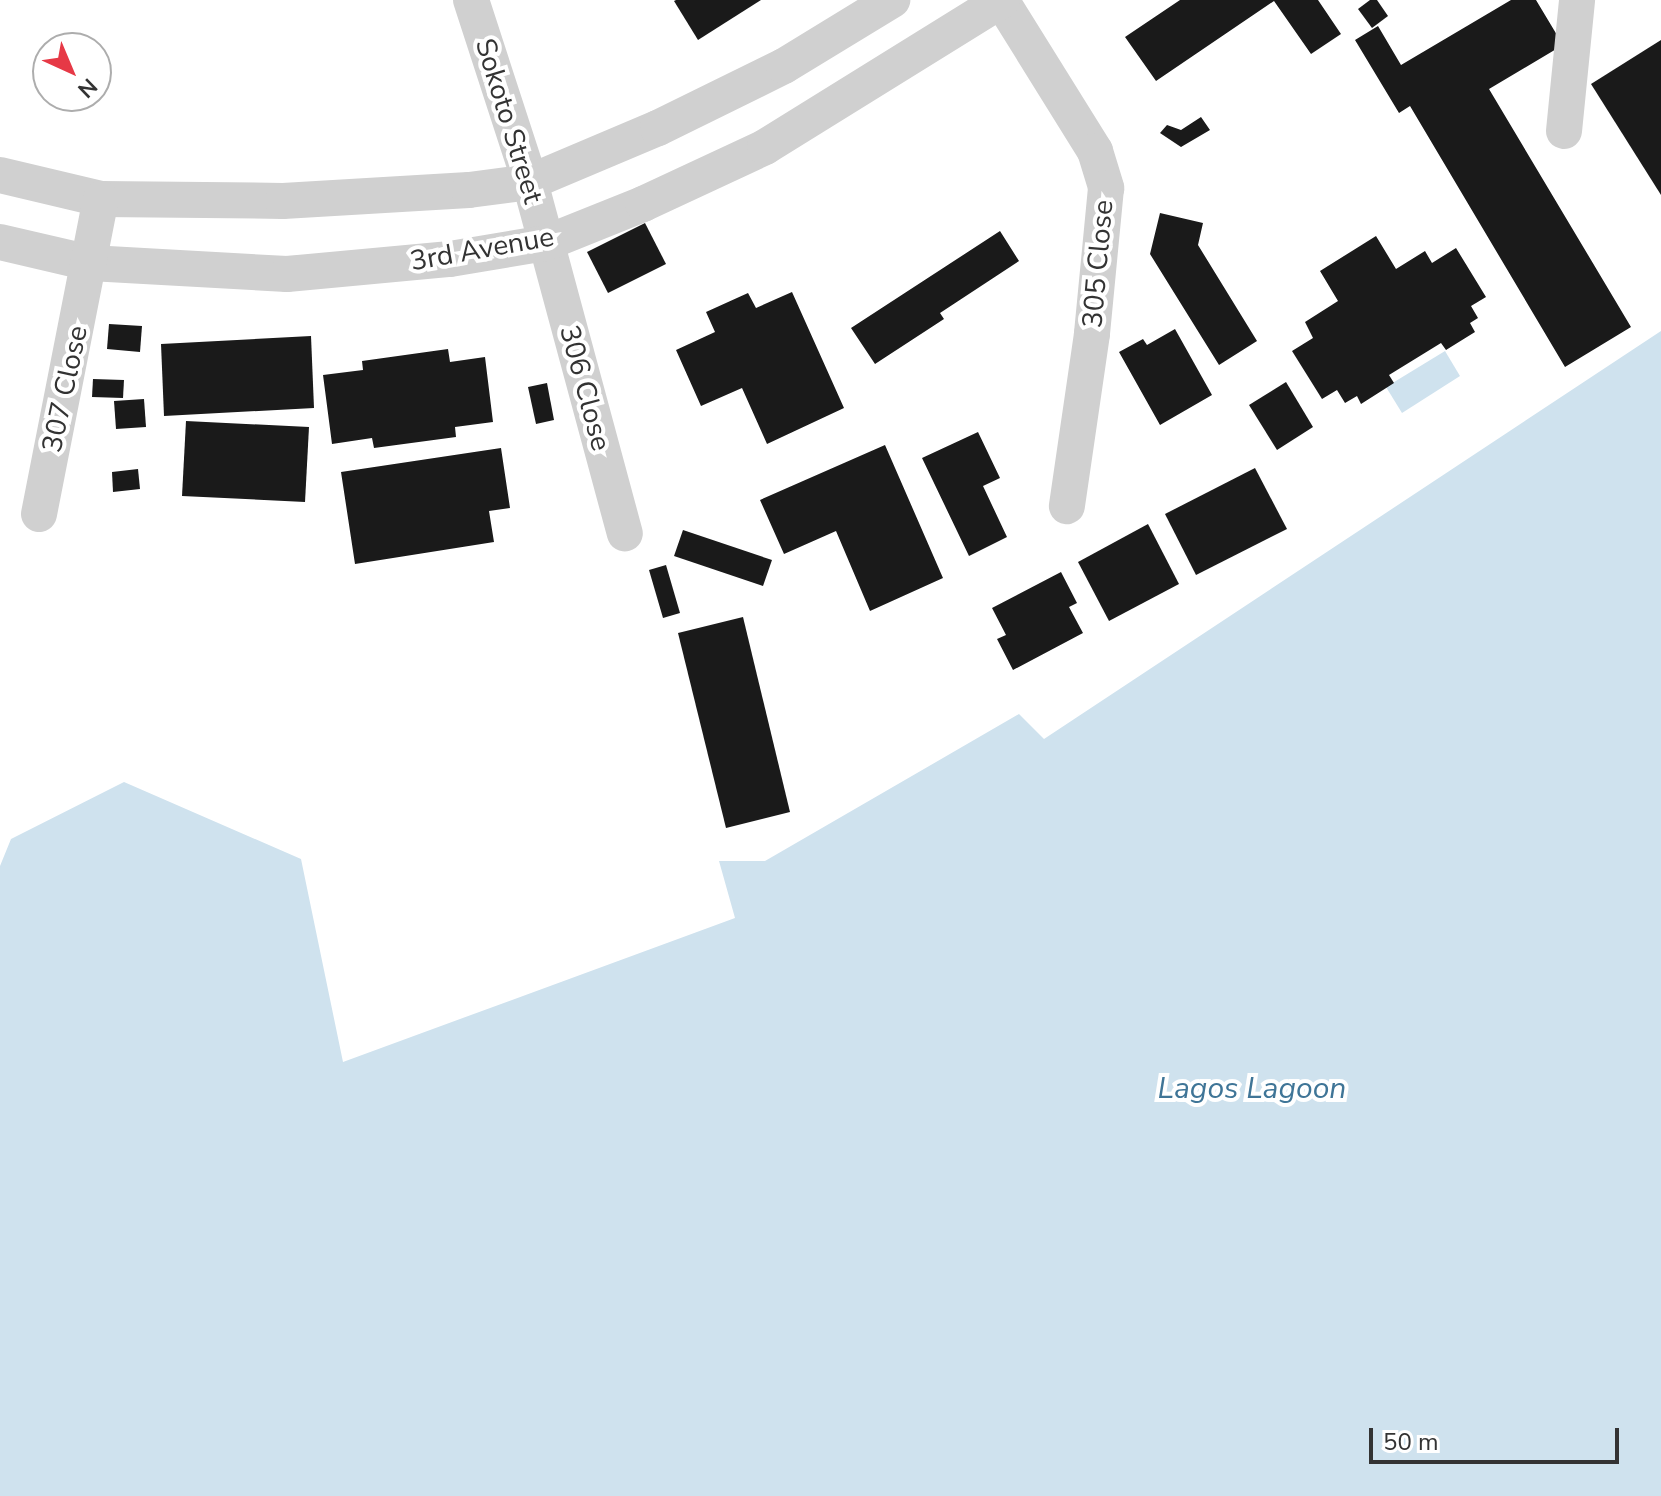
<!DOCTYPE html>
<html>
<head>
<meta charset="utf-8">
<style>
	body { margin:0 }
	#map { position:relative; width:1661px; height:1496px; overflow:hidden; background:#fff; font-family:"Nunito Sans",sans-serif }
	div>[style] { position:absolute }
	.water>* { inset:0; background:#cfe2ee }
	.building>* { inset:0; background:#1a1a1a }
	.minor>* { height:36px; margin:-18px; padding:0 18px; transform-origin:18px; border-radius:18px; background:#d0d0d0 }
	span { translate:-50% -50%; white-space:nowrap; text-align:center; line-height:1.15; -webkit-text-stroke:8px #fff; paint-order:stroke }
	.street-label { font-size:28px; color:#333 }
	.water-label { font-size:30px; color:#3f7597; font-style:italic }
	.north { position:absolute; left:32px; top:32px; width:80px; height:80px; box-sizing:border-box; background:#fff; border:2px solid #adadad; border-radius:50%; rotate:136deg; font-size:22px; font-weight:700; line-height:32px; text-align:center; color:#333 }
	.north::after { content:''; display:block; margin:auto; width:28px; height:36px; background:#e63946; clip-path:polygon(50% 0,100% 100%,50% 72%,0 100%) }
	.scale { position:absolute; left:1369px; top:1428px; width:250px; height:36px; box-sizing:border-box; border:4px solid #333; border-top:0; padding-left:10px; font-size:24px; line-height:28px; white-space:nowrap; color:#333; -webkit-text-stroke:6px #fff; paint-order:stroke }
</style>
</head>
<body>
<div id="map">
	<div class="water">
		<div style="clip-path:polygon(1661px 331px,1661px 1496px,0 1496px,0 866px,11px 839px,124px 782px,301px 859px,343px 1062px,735px 918px,719px 861px,765px 861px,1019px 714px,1044px 739px)"></div>
		<div style="clip-path:polygon(1445px 351px,1460px 376px,1402px 413px,1386px 387px)"></div>
	</div>
	<div class="building">
		<div style="clip-path:polygon(761px 0,698px 40px,674px 1px,676px 0)"></div>
		<div style="clip-path:polygon(1180px 0,1318px 0,1341px 34px,1311px 54px,1274px 1px,1156px 81px,1125px 37px)"></div>
		<div style="clip-path:polygon(1370px 0,1377px 0,1388px 16px,1372px 28px,1358px 9px)"></div>
		<div style="clip-path:polygon(1511px 0,1536px 0,1563px 45px,1489px 89px,1631px 327px,1565px 367px,1410px 106px,1399px 113px,1355px 40px,1378px 26px,1401px 65px)"></div>
		<div style="clip-path:polygon(1661px 40px,1661px 195px,1591px 84px)"></div>
		<div style="clip-path:polygon(1201px 117px,1210px 130px,1181px 147px,1160px 133px,1167px 125px,1181px 130px)"></div>
		<div style="clip-path:polygon(1160px 213px,1203px 223px,1198px 245px,1257px 341px,1219px 365px,1150px 254px)"></div>
		<div style="clip-path:polygon(645px 223px,666px 264px,608px 293px,587px 252px)"></div>
		<div style="clip-path:polygon(1000px 231px,1019px 261px,940px 313px,944px 319px,875px 364px,851px 328px)"></div>
		<div style="clip-path:polygon(1376px 236px,1396px 269px,1425px 251px,1432px 263px,1456px 248px,1486px 297px,1471px 306px,1478px 318px,1470px 323px,1475px 332px,1446px 350px,1441px 343px,1389px 375px,1394px 383px,1361px 404px,1357px 396px,1345px 403px,1337px 390px,1322px 399px,1292px 351px,1313px 338px,1305px 322px,1338px 301px,1320px 271px)"></div>
		<div style="clip-path:polygon(792px 292px,844px 408px,767px 444px,742px 388px,701px 406px,676px 350px,715px 332px,706px 312px,748px 293px,756px 308px)"></div>
		<div style="clip-path:polygon(109px 324px,142px 326px,140px 352px,107px 349px)"></div>
		<div style="clip-path:polygon(1175px 329px,1212px 395px,1160px 425px,1119px 352px,1143px 339px,1147px 345px)"></div>
		<div style="clip-path:polygon(311px 336px,314px 408px,164px 416px,161px 344px)"></div>
		<div style="clip-path:polygon(448px 349px,450px 362px,485px 357px,493px 422px,455px 427px,456px 437px,374px 448px,372px 438px,332px 444px,323px 375px,363px 370px,362px 361px)"></div>
		<div style="clip-path:polygon(93px 379px,124px 380px,123px 398px,92px 397px)"></div>
		<div style="clip-path:polygon(1286px 382px,1313px 427px,1277px 450px,1249px 405px)"></div>
		<div style="clip-path:polygon(547px 383px,554px 420px,536px 424px,528px 387px)"></div>
		<div style="clip-path:polygon(144px 399px,146px 427px,116px 429px,114px 401px)"></div>
		<div style="clip-path:polygon(186px 421px,309px 427px,305px 502px,182px 496px)"></div>
		<div style="clip-path:polygon(978px 432px,1000px 478px,983px 486px,1007px 537px,969px 556px,922px 458px)"></div>
		<div style="clip-path:polygon(885px 445px,943px 578px,870px 611px,836px 531px,784px 554px,760px 500px)"></div>
		<div style="clip-path:polygon(501px 448px,510px 508px,489px 511px,494px 542px,355px 564px,341px 472px)"></div>
		<div style="clip-path:polygon(1255px 468px,1287px 529px,1196px 575px,1165px 514px)"></div>
		<div style="clip-path:polygon(138px 469px,140px 489px,113px 492px,112px 472px)"></div>
		<div style="clip-path:polygon(1148px 524px,1179px 584px,1109px 621px,1078px 562px)"></div>
		<div style="clip-path:polygon(683px 530px,772px 560px,763px 586px,674px 556px)"></div>
		<div style="clip-path:polygon(666px 565px,680px 613px,663px 618px,649px 570px)"></div>
		<div style="clip-path:polygon(1061px 572px,1077px 603px,1069px 607px,1083px 633px,1013px 670px,997px 639px,1006px 635px,992px 608px)"></div>
		<div style="clip-path:polygon(743px 617px,790px 812px,726px 828px,678px 633px)"></div>
	</div>
	<div class="minor">
		<div style="left:471px;top:0;width:191px;rotate:72deg"></div>
		<div style="left:530px;top:182px;width:364px;rotate:74.9deg"></div>
		<div style="left:1001px;top:0;width:178px;rotate:58.1deg"></div>
		<div style="left:1095px;top:151px;width:39px;rotate:73deg"></div>
		<div style="left:1106px;top:188px;width:147px;rotate:95.5deg"></div>
		<div style="left:1092px;top:334px;width:174px;rotate:98.3deg"></div>
		<div style="left:1564px;top:131px;width:132px;rotate:-84.3deg"></div>
		<div style="left:0;top:175px;width:104px;rotate:13.4deg"></div>
		<div style="left:101px;top:199px;width:182px;rotate:0.6deg"></div>
		<div style="left:283px;top:201px;width:186px;rotate:-3.4deg"></div>
		<div style="left:469px;top:190px;width:62px;rotate:-7.5deg"></div>
		<div style="left:530px;top:182px;width:139px;rotate:-22.9deg"></div>
		<div style="left:658px;top:128px;width:140px;rotate:-26.2deg"></div>
		<div style="left:784px;top:66px;width:127px;rotate:-31.4deg"></div>
		<div style="left:0;top:242px;width:92px;rotate:13.1deg"></div>
		<div style="left:90px;top:263px;width:197px;rotate:3.2deg"></div>
		<div style="left:287px;top:274px;width:164px;rotate:-5.3deg"></div>
		<div style="left:450px;top:259px;width:97px;rotate:-9.5deg"></div>
		<div style="left:546px;top:243px;width:105px;rotate:-21.9deg"></div>
		<div style="left:643px;top:204px;width:135px;rotate:-25deg"></div>
		<div style="left:765px;top:147px;width:279px;rotate:-31.8deg"></div>
		<div style="left:39px;top:514px;width:321px;rotate:-78.9deg"></div>
	</div>
	<div class="street-label">
		<span style="left:509px;top:121px;rotate:73deg">Sokoto Street</span>
		<span style="left:482px;top:249px;rotate:-10deg">3rd Avenue</span>
		<span style="left:1098px;top:264px;rotate:-85deg">305 Close</span>
		<span style="left:585px;top:388px;rotate:75deg">306 Close</span>
		<span style="left:65px;top:389px;rotate:-78deg">307 Close</span>
	</div>
	<div class="water-label">
		<span style="left:1252px;top:1089px">Lagos Lagoon</span>
	</div>
	<div class="north">N</div>
	<div class="scale">50 m</div>
</div>
</body>
</html>
